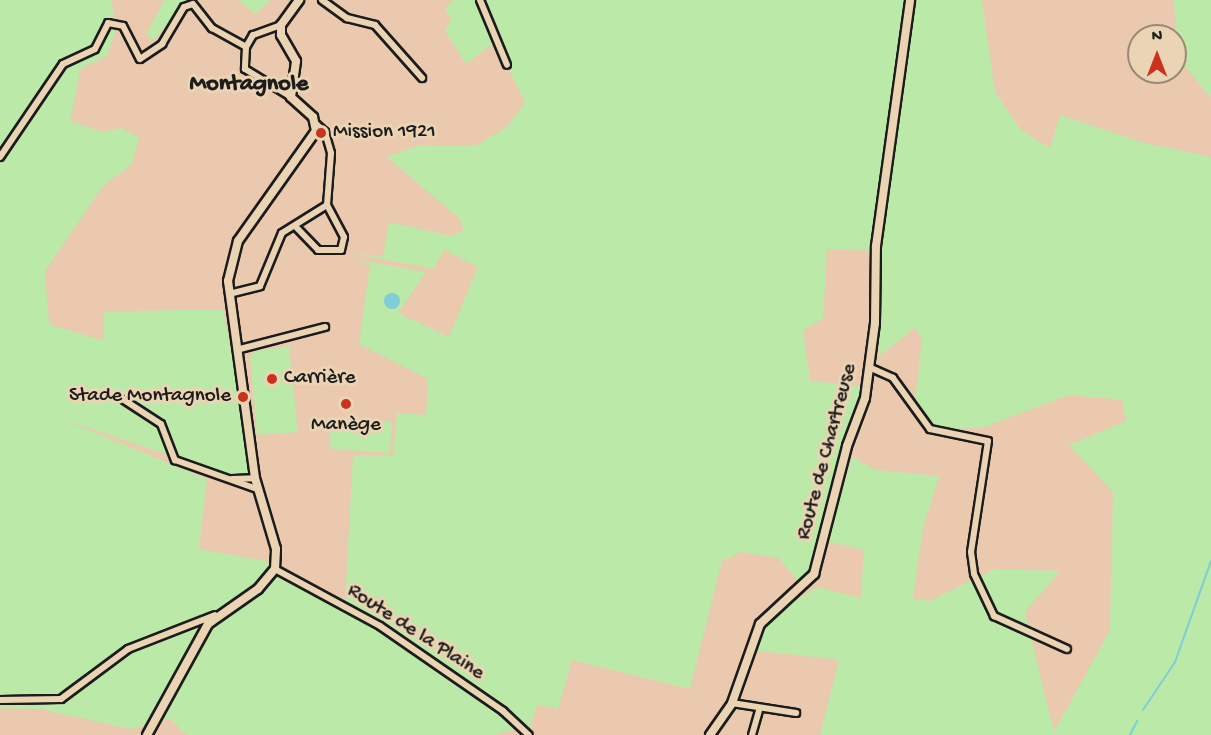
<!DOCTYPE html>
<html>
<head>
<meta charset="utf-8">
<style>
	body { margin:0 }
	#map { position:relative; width:1211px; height:735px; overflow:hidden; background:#eac9af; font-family:"Gochi Hand",sans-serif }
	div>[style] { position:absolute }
	.green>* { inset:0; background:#bae9a8 }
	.water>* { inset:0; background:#7eced8 }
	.round { border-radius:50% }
	.stream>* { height:2px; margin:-1px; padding:0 1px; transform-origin:1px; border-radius:1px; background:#7eced8 }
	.roads { filter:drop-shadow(2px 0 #1c1c1c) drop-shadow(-2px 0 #1c1c1c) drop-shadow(0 2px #1c1c1c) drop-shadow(0 -2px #1c1c1c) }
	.minor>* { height:6px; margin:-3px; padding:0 3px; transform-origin:3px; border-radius:3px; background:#ead4b3 }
	.tertiary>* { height:8px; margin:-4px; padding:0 4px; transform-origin:4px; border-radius:4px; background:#ead4b3 }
	.secondary>* { height:8px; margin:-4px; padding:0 4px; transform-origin:4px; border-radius:4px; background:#ead4b3 }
	.dots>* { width:16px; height:16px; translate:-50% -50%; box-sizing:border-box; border:3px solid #ead4b3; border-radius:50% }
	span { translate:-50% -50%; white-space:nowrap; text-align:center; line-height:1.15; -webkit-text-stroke:6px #ead4b3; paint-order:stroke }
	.poi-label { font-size:21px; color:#1c1c1c }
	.left { translate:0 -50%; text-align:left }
	.right { translate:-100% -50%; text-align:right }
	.street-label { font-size:21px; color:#1c1c1c }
	.quarter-label { font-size:24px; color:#1c1c1c; font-weight:700 }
	.north { position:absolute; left:1127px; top:24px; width:60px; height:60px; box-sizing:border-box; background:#ead4b3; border:2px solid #988a77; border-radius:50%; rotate:0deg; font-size:16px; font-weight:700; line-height:24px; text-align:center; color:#1c1c1c }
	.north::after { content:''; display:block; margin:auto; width:21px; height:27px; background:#c8321e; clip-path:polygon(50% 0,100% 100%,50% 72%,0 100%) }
</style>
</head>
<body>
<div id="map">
	<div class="green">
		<div style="clip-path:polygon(0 0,111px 0,116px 30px,107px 56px,81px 68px,70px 121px,103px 132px,121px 128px,139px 138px,132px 164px,103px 186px,45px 271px,49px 324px,104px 341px,104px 312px,223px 309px,253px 468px,250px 475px,231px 476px,62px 419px,207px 479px,199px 549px,266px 561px,281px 577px,377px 628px,518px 728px,496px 735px,187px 735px,170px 719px,131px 729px,40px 709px,0 708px)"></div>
		<div style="clip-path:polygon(164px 0,186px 0,154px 41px,146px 35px)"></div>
		<div style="clip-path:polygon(238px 0,271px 0,255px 14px)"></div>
		<div style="clip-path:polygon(453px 0,982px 0,995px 92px,1020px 129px,1050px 148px,1060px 115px,1145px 143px,1211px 157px,1211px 735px,820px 735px,839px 660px,754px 650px,768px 618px,817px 587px,861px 598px,864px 550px,827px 541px,852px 457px,876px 470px,939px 476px,923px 528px,913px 599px,930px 601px,994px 569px,1060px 571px,1025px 612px,1054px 732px,1110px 630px,1113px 492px,1069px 445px,1126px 421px,1122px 400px,1069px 395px,982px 428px,937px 429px,915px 402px,922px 338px,915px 328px,879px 356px,875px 251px,827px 249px,823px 319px,803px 330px,810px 381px,865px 386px,808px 575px,800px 584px,779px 558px,741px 552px,722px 561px,690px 689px,572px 660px,558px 709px,537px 705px,529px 730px,445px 666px,345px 603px,353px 455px,393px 456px,397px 413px,426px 415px,428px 379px,359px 344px,370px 264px,354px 259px,426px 272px,398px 313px,449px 337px,478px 267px,444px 250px,434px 269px,355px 254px,383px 256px,389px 222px,451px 236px,464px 230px,460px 219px,387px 157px,419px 145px,475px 146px,507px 127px,525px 102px,495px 42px,466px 64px,445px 31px,451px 20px,445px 9px)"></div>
		<div style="clip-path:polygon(1173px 0,1211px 0,1211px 98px,1180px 60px)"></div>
		<div style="clip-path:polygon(289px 346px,298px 432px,257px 435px,250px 357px,255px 351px)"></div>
		<div style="clip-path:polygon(331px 419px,392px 422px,390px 453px,330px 449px)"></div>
	</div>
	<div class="water">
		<div class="round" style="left:384px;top:293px;width:16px;height:16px"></div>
	</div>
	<div class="stream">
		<div style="left:1143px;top:710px;width:58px;rotate:-56.3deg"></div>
		<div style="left:1175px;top:662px;width:107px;rotate:-70.4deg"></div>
		<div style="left:1130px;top:735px;width:16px;rotate:-63deg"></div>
	</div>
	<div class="roads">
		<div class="minor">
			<div style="left:322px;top:0;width:31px;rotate:36deg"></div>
			<div style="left:347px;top:18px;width:29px;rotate:14deg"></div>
			<div style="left:375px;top:25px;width:71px;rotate:48.4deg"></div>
			<div style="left:480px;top:0;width:70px;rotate:67.4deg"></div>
			<div style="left:281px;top:25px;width:30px;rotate:160deg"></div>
			<div style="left:253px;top:35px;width:14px;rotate:120deg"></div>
			<div style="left:246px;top:47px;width:22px;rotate:93deg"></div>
			<div style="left:245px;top:69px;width:54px;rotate:31.3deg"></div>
			<div style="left:0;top:157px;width:112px;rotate:-55.9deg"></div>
			<div style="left:63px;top:64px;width:35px;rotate:-25deg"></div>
			<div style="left:95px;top:49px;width:29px;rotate:-63deg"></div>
			<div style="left:108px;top:23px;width:15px;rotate:11deg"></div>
			<div style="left:123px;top:26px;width:37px;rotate:63deg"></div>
			<div style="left:140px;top:59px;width:27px;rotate:-34deg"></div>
			<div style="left:162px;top:44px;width:43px;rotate:-59.3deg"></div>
			<div style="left:184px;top:7px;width:9px;rotate:-18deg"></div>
			<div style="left:193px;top:4px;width:31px;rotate:52deg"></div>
			<div style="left:212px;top:28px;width:39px;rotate:29deg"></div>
			<div style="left:295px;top:226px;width:33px;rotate:46deg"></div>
			<div style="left:318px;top:250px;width:23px"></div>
			<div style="left:341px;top:250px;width:13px;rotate:-77deg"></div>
			<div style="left:344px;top:237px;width:36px;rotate:-118deg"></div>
			<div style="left:229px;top:294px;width:32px;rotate:-14deg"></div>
			<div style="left:260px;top:286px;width:57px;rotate:-67.5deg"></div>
			<div style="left:282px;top:233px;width:53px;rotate:-31.9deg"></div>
			<div style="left:327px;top:205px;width:52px;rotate:-85.6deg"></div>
			<div style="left:331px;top:153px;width:22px;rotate:-106deg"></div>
			<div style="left:325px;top:132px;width:12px;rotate:-138deg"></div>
			<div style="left:240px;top:349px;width:88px;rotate:-14.5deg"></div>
			<div style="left:871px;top:368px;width:24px;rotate:24deg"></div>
			<div style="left:893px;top:378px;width:63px;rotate:54deg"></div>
			<div style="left:930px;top:429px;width:59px;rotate:11.7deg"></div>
			<div style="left:988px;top:441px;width:112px;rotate:98.7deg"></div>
			<div style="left:971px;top:552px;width:22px;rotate:82deg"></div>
			<div style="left:974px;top:574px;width:47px;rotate:64.5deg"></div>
			<div style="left:994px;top:616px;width:80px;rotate:24.3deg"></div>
			<div style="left:124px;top:400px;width:44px;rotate:33deg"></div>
			<div style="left:161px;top:424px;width:39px;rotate:69deg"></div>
			<div style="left:175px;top:460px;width:87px;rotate:19.5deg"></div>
			<div style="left:232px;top:479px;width:23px;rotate:-2deg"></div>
			<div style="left:275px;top:569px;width:119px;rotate:28.5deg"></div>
			<div style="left:380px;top:626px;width:150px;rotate:34.6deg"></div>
			<div style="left:503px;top:711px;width:35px;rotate:43deg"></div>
			<div style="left:0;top:700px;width:61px;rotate:-0.9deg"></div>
			<div style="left:61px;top:699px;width:84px;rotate:-36.7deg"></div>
			<div style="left:128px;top:649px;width:93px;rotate:-21.3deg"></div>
			<div style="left:732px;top:703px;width:65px;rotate:8.9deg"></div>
			<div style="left:752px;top:735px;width:25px;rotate:-74deg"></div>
		</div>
		<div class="tertiary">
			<div style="left:147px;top:735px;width:127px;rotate:-61.2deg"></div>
			<div style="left:208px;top:624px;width:61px;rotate:-35deg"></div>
			<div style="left:258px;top:589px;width:26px;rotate:-50deg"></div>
			<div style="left:275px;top:569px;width:20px;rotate:-87deg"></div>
			<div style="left:276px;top:549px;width:74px;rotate:-106.5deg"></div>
			<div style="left:255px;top:478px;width:199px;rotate:-97.8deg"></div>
			<div style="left:228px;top:281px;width:41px;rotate:-76deg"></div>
			<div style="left:238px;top:241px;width:135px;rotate:-54.7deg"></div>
			<div style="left:316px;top:131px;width:14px;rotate:-102deg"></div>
			<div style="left:313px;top:117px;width:30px;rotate:-138deg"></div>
			<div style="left:291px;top:97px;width:36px;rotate:-82deg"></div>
			<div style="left:296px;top:61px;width:30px;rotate:-120deg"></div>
			<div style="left:281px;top:35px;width:10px;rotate:-90deg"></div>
			<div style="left:281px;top:25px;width:31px;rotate:-54deg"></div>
		</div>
		<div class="secondary">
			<div style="left:710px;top:735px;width:39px;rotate:-55deg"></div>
			<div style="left:732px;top:703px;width:84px;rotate:-70.5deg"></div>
			<div style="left:760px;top:624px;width:74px;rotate:-42.8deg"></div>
			<div style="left:814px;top:574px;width:132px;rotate:-75.5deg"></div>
			<div style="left:847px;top:446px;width:51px;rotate:-69.4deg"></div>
			<div style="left:865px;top:398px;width:76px;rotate:-82.4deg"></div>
			<div style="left:875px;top:323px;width:77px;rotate:-89.3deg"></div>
			<div style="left:876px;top:246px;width:248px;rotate:-82.1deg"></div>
		</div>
	</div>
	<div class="dots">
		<div style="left:321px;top:133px;background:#c8321e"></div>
		<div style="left:272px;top:379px;background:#c8321e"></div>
		<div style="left:243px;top:397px;background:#c8321e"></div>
		<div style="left:346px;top:404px;background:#c8321e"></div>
	</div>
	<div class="poi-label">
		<span class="left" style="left:333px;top:133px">Mission 1921</span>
		<span class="left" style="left:284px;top:379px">Carrière</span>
		<span class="right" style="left:231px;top:397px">Stade Montagnole</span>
		<span style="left:346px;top:426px">Manège</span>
	</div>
	<div class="street-label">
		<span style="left:828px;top:452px;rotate:-75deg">Route de Chartreuse</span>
		<span style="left:415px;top:633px;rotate:33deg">Route de la Plaine</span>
	</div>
	<div class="quarter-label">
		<span style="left:249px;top:85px">Montagnole</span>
	</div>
	<div class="north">N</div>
</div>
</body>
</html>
